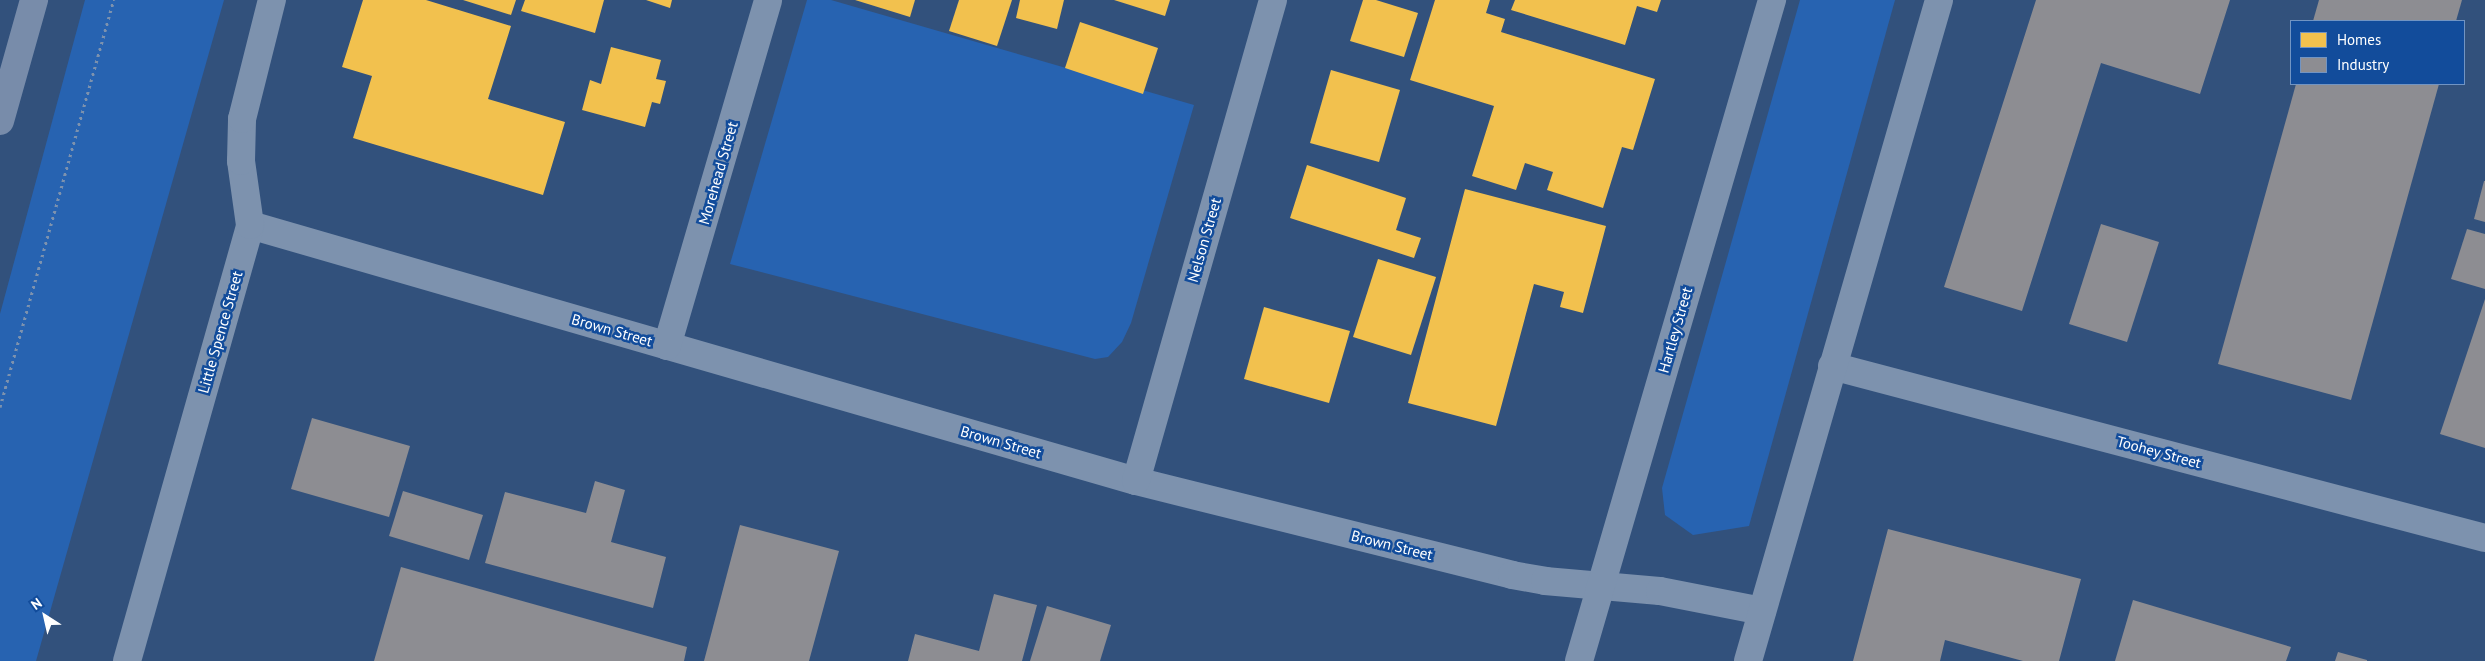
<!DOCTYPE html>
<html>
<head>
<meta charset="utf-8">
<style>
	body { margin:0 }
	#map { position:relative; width:2485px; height:661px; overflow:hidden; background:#32517c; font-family:"PT Sans",sans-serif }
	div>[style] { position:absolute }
	.green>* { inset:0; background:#2763b1 }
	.homes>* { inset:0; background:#f2c14e }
	.industry>* { inset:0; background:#8d8d92 }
	.path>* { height:3px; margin-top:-1.5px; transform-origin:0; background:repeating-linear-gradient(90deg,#7d92ae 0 2.5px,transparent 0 6.5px) }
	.street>* { height:28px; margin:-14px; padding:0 14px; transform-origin:14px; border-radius:14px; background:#7d92ae }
	.secondary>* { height:28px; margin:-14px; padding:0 14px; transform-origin:14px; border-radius:14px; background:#788caa }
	span { translate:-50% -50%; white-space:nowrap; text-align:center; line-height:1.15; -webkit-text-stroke:5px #124c9b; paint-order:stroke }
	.street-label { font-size:15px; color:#fff }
	.legend { position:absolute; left:2290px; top:20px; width:175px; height:65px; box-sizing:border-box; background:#124c9b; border:1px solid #7194c3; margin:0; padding:6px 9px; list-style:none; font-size:15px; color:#fff }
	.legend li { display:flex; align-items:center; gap:10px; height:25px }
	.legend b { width:25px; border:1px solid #7194c3 }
	.north { position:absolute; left:20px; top:591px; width:50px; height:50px; -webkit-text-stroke:4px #124c9b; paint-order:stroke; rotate:325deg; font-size:14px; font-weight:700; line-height:20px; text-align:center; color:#fff }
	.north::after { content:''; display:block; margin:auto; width:18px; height:22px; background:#fff; clip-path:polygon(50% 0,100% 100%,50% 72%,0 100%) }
</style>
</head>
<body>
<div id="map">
	<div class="green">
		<div style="clip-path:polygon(85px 0,224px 0,36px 661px,0 661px,0 314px)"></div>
		<div style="clip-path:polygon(807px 0,831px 0,1194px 105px,1131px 323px,1122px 342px,1108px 357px,1095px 359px,730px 264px)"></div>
		<div style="clip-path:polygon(1800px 0,1895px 0,1749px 526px,1693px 535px,1665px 515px,1662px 488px)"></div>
	</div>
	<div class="homes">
		<div style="clip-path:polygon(363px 0,426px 0,511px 26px,488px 99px,565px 122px,543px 195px,353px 138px,372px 76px,342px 67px)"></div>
		<div style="clip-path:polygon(463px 0,516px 0,511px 15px)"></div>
		<div style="clip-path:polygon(525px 0,604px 0,595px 33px,521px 11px)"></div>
		<div style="clip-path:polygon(646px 0,672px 0,670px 8px)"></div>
		<div style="clip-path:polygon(855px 0,915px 0,910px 17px)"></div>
		<div style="clip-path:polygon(959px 0,1012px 0,997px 46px,949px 31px)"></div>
		<div style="clip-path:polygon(1020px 0,1064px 0,1057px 29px,1016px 18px)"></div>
		<div style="clip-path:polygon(1114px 0,1170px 0,1165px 16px)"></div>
		<div style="clip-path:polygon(1363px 0,1376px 0,1418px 13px,1404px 57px,1350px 41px)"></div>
		<div style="clip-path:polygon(1435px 0,1490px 0,1486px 13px,1505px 19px,1501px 32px,1655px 79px,1633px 150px,1622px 147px,1603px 208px,1547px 190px,1553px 172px,1525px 163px,1516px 190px,1472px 176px,1494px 106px,1410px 80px)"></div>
		<div style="clip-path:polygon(1515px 0,1661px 0,1657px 12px,1637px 6px,1625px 45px,1511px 10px)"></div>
		<div style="clip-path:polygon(1080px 22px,1158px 48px,1143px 94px,1065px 68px)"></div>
		<div style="clip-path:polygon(611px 47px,661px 60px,656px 79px,666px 81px,660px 104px,652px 102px,645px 127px,582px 110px,590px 80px,601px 84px)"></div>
		<div style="clip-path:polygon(1331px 70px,1400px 90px,1379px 162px,1310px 143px)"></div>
		<div style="clip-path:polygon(1307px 165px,1406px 198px,1396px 230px,1421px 238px,1414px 258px,1290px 218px)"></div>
		<div style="clip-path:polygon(1465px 189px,1606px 226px,1583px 313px,1560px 307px,1564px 292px,1534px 284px,1496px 426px,1408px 403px)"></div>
		<div style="clip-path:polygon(1378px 259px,1436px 277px,1411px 355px,1353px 337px)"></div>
		<div style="clip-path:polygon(1264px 307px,1350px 331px,1329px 403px,1244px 379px)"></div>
	</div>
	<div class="industry">
		<div style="clip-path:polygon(2036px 0,2230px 0,2200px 94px,2101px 63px,2022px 311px,1944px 287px)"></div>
		<div style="clip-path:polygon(2319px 0,2462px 0,2456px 21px,2313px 21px)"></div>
		<div style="clip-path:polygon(2296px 84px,2439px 84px,2351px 400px,2218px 364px)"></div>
		<div style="clip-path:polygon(2484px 181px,2485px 181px,2485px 222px,2474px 219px)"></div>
		<div style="clip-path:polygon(2101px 224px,2159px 242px,2127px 342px,2069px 324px)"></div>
		<div style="clip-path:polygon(2467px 229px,2485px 234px,2485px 289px,2451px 279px)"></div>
		<div style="clip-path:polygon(2485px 299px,2485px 448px,2440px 434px)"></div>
		<div style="clip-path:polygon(312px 418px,410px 446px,389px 517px,291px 489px)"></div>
		<div style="clip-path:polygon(595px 481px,625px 490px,611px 542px,666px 557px,653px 608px,485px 563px,505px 492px,586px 513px)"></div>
		<div style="clip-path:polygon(403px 491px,483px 515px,469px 560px,389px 536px)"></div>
		<div style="clip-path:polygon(740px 525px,839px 551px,809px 661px,704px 661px)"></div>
		<div style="clip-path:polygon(1888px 529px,2081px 579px,2059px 661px,2023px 661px,1945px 640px,1940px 661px,1853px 661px)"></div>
		<div style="clip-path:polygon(401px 567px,687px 647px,684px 661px,374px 661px)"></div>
		<div style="clip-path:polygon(994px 594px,1037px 605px,1022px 661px,908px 661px,915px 634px,979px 651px)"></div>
		<div style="clip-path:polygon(2133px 600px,2291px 647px,2286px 661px,2115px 661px)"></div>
		<div style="clip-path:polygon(1047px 606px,1111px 625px,1100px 661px,1030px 661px)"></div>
		<div style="clip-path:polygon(2338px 652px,2367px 660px,2367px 661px,2335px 661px)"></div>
	</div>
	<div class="path">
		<div style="left:0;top:407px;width:423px;rotate:-74.4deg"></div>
	</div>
	<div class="street">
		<div style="left:250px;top:225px;width:922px;rotate:16.12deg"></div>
		<div style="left:1136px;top:481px;width:388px;rotate:14deg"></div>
		<div style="left:1512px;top:575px;width:34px;rotate:10deg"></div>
		<div style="left:1545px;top:581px;width:115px;rotate:5deg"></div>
		<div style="left:1660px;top:591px;width:104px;rotate:11.1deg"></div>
		<div style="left:667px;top:346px;width:360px;rotate:-73.7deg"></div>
		<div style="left:1832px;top:366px;width:675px;rotate:14.76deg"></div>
		<div style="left:1136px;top:481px;width:500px;rotate:-74.1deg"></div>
		<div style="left:127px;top:661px;width:453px;rotate:-74.2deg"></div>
		<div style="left:250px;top:225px;width:65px;rotate:-98deg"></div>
		<div style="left:241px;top:161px;width:42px;rotate:-88.6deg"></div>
		<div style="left:242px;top:119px;width:123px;rotate:-75.9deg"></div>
		<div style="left:1579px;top:661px;width:689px;rotate:-73.72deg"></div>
		<div style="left:1748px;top:661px;width:688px;rotate:-73.88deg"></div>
	</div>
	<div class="secondary">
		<div style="left:0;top:121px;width:126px;rotate:-74.3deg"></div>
	</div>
	<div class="street-label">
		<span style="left:718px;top:173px;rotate:-74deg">Morehead Street</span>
		<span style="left:1204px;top:240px;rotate:-74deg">Nelson Street</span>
		<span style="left:612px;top:330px;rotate:16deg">Brown Street</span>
		<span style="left:1675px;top:330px;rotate:-74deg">Hartley Street</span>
		<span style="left:220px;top:332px;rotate:-74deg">Little Spence Street</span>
		<span style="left:1001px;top:442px;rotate:16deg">Brown Street</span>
		<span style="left:2159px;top:452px;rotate:15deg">Toohey Street</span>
		<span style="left:1392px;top:545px;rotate:14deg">Brown Street</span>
	</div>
	<ul class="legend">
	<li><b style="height:14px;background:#f2c14e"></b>Homes</li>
	<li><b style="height:14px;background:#8d8d92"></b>Industry</li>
	</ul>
	<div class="north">N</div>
</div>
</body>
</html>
